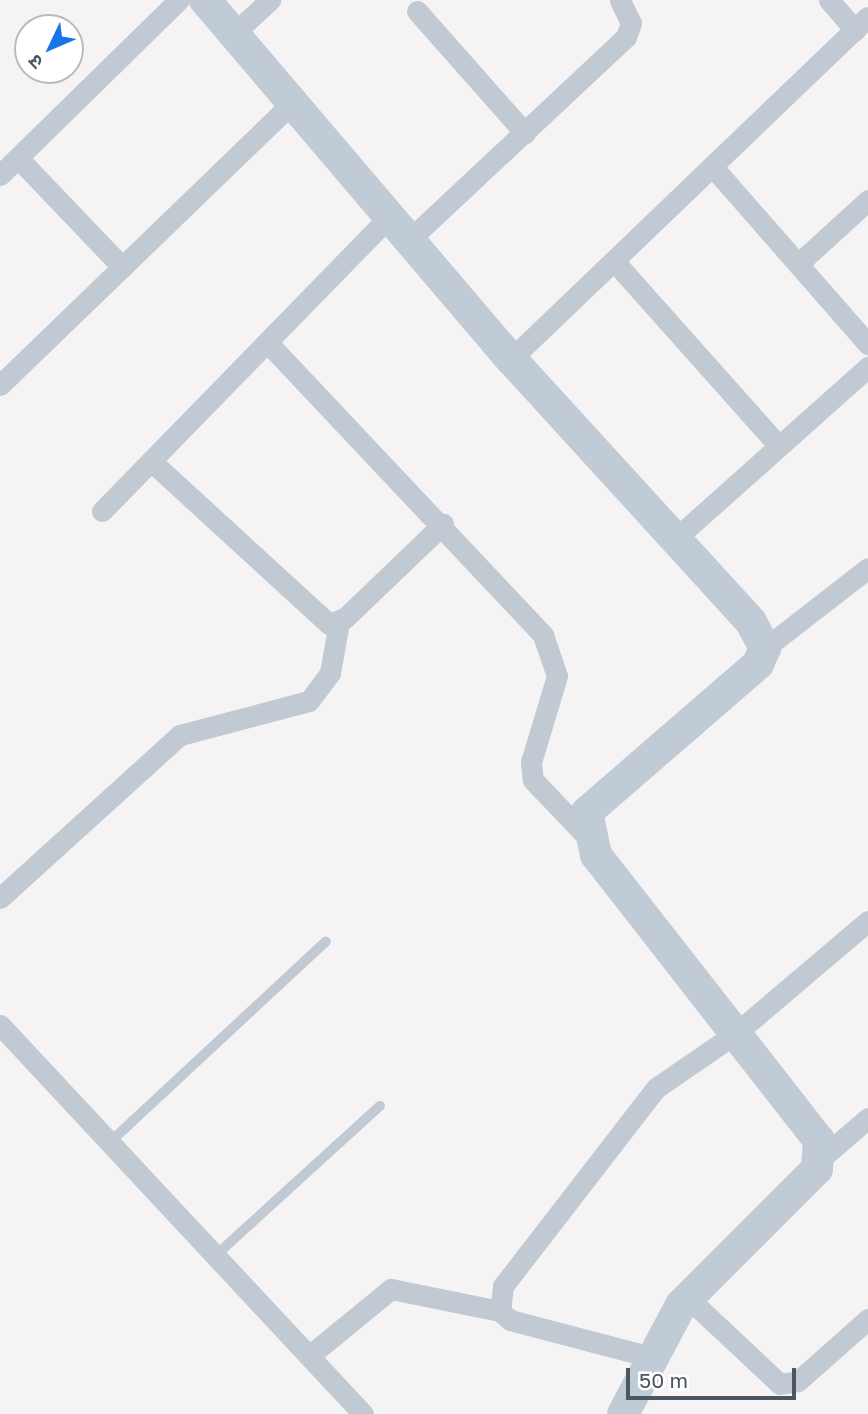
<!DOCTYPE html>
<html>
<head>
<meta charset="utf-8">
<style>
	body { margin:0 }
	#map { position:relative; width:868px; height:1414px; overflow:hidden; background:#f5f3f3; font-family:"Golos Text","Noto Sans Devanagari",sans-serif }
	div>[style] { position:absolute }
	.lane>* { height:10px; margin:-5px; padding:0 5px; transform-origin:5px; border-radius:5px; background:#c1cad2 }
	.street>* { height:21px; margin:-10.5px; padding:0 10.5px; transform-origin:10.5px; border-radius:10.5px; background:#c1cad2 }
	.secondary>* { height:32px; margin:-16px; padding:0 16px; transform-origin:16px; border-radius:16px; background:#c1cbd6 }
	span { translate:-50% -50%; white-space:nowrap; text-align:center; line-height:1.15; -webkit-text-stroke:5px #fff; paint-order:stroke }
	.north { position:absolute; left:14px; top:14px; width:70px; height:70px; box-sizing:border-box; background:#fff; border:2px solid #b7bbc0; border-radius:50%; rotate:226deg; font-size:19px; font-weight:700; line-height:28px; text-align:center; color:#4a5661 }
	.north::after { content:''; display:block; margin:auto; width:24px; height:32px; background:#1a73e8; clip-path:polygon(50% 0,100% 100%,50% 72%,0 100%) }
	.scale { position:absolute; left:626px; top:1368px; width:170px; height:32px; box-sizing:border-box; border:4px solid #4a5661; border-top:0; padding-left:9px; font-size:21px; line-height:24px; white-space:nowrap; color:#4a5661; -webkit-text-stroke:5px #fff; paint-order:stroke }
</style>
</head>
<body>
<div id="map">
	<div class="lane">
		<div style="left:109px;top:1143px;width:296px;rotate:-42.9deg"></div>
		<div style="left:215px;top:1256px;width:223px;rotate:-42.3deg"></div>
	</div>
	<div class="street">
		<div style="left:829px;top:0;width:40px;rotate:49deg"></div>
		<div style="left:417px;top:11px;width:163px;rotate:48.5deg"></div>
		<div style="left:232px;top:35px;width:52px;rotate:-42.6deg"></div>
		<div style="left:18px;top:158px;width:151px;rotate:46.3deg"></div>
		<div style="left:712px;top:166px;width:237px;rotate:48.8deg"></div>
		<div style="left:0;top:175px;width:250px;rotate:-44.4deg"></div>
		<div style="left:409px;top:240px;width:297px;rotate:-43.1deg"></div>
		<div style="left:626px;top:37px;width:15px;rotate:-70deg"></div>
		<div style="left:631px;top:23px;width:25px;rotate:-116deg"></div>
		<div style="left:614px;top:261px;width:248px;rotate:48.3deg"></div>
		<div style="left:798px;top:264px;width:95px;rotate:-42.4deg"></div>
		<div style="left:267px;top:342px;width:403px;rotate:46.7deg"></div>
		<div style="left:543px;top:635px;width:43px;rotate:71.1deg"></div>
		<div style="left:557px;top:676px;width:90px;rotate:106.8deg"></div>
		<div style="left:531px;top:762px;width:18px;rotate:84deg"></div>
		<div style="left:533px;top:780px;width:88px;rotate:46.4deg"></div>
		<div style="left:511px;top:359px;width:494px;rotate:-43.8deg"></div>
		<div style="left:0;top:385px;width:405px;rotate:-44deg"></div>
		<div style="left:151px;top:461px;width:241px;rotate:42.5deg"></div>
		<div style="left:329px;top:624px;width:17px;rotate:-21deg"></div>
		<div style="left:345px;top:618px;width:136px;rotate:-43.8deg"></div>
		<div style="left:102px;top:511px;width:411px;rotate:-45.7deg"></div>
		<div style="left:675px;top:539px;width:259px;rotate:-41.7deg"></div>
		<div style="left:765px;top:648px;width:130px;rotate:-37.8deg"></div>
		<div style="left:0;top:898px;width:243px;rotate:-42.2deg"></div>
		<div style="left:180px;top:735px;width:133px;rotate:-14.8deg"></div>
		<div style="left:309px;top:701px;width:35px;rotate:-53deg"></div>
		<div style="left:330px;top:673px;width:52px;rotate:-80deg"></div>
		<div style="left:0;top:1025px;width:532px;rotate:46.98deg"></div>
		<div style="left:818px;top:1161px;width:66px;rotate:-40.7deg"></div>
		<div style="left:688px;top:1298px;width:126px;rotate:43.1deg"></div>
		<div style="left:780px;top:1384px;width:18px;rotate:-9deg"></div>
		<div style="left:798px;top:1381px;width:94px;rotate:-41.5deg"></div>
		<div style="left:309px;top:1356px;width:106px;rotate:-39.3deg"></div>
		<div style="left:391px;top:1289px;width:111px;rotate:11.4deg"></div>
		<div style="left:651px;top:1357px;width:146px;rotate:-165.3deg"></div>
		<div style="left:510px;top:1320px;width:13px;rotate:-138deg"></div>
		<div style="left:500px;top:1311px;width:25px;rotate:-83deg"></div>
		<div style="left:503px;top:1286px;width:250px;rotate:-52.3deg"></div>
		<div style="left:656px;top:1088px;width:97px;rotate:-34.5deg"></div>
		<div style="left:736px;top:1033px;width:173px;rotate:-40.3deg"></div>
	</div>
	<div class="secondary">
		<div style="left:205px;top:0;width:472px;rotate:49.6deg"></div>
		<div style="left:511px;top:359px;width:356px;rotate:47.6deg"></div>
		<div style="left:751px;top:622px;width:30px;rotate:62deg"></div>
		<div style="left:765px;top:648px;width:17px;rotate:114deg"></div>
		<div style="left:758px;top:664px;width:226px;rotate:139.1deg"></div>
		<div style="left:587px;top:812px;width:44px;rotate:78.2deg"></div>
		<div style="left:596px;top:855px;width:362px;rotate:52deg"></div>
		<div style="left:819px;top:1140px;width:29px;rotate:94deg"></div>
		<div style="left:817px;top:1169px;width:192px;rotate:135deg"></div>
		<div style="left:681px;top:1305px;width:123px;rotate:118deg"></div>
	</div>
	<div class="north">उ</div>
	<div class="scale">50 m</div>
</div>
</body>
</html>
